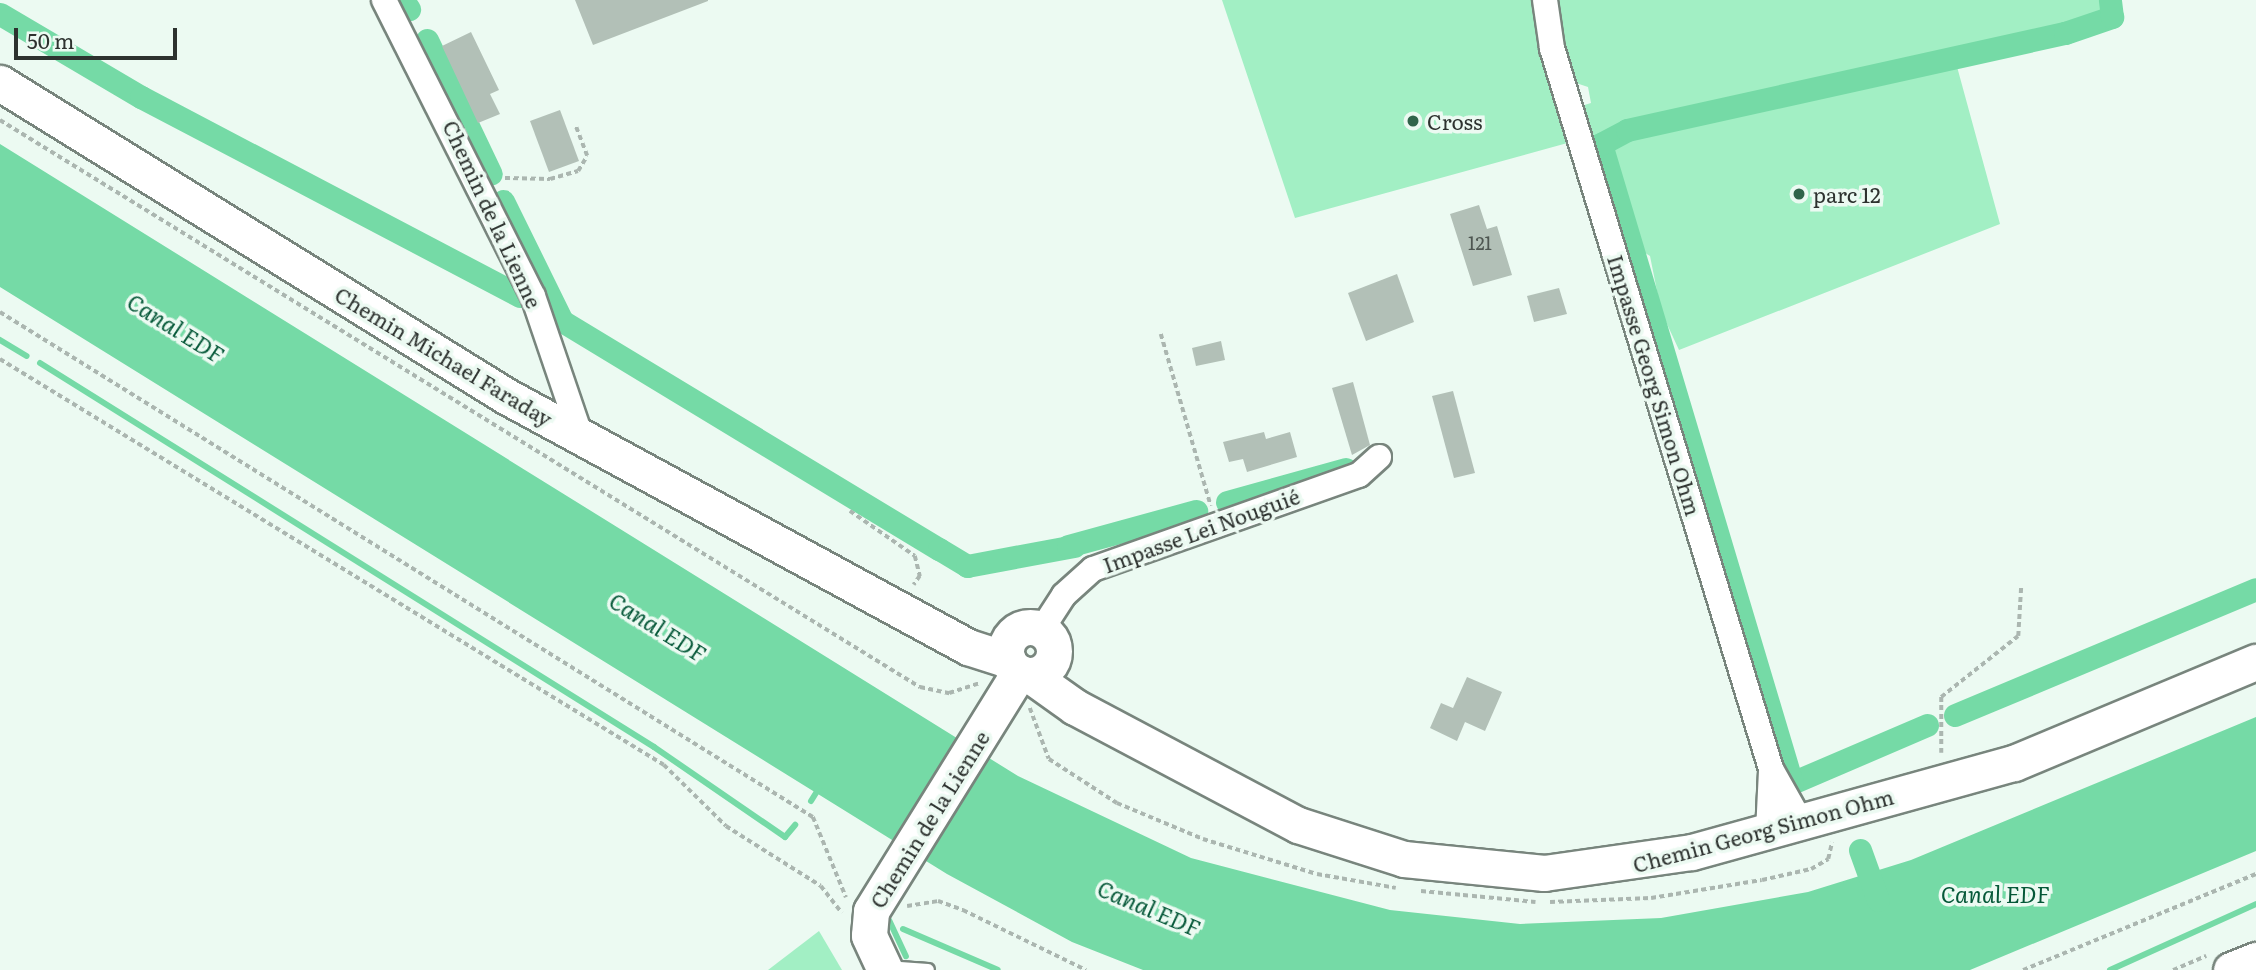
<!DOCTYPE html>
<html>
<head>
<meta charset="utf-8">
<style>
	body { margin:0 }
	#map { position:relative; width:2256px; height:970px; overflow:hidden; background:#ecfaf2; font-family:Literata,serif }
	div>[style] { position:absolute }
	.green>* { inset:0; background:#a2efc4 }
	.water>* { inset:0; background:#75daa6 }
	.stream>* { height:6px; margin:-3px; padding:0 3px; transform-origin:3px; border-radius:3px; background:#75daa6 }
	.canal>* { height:23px; margin:-11.5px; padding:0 11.5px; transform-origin:11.5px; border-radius:11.5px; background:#75daa6 }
	.building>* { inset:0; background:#b2c0b7 }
	.path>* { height:3.5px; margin-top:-1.75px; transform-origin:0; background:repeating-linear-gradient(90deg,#abb6b0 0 5px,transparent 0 8.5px) }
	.roads { filter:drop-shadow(2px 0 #78857d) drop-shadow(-2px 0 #78857d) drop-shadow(0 2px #78857d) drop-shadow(0 -2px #78857d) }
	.lane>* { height:12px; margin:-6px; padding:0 6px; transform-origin:6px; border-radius:6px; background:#fff }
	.street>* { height:24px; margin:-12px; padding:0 12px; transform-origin:12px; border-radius:12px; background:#fff }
	.secondary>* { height:35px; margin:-17.5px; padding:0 17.5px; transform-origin:17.5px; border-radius:17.5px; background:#fff }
	.secondary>.ring { margin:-17.5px; padding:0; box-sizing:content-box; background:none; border:35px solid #fff; border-radius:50% }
	.dots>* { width:19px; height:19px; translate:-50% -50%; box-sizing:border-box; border:4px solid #ecfaf2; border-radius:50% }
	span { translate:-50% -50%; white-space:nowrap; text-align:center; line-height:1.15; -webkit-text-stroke:7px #ecfaf2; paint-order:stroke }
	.number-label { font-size:18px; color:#4e5651 }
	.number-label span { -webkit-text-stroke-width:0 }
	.poi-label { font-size:21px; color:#2d322f }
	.left { translate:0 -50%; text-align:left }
	.street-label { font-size:21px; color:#2d322f }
	.water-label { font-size:23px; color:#055838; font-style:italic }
	.scale { position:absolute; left:14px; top:28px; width:163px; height:32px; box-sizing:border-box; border:4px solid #2d322f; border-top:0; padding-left:9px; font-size:21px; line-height:24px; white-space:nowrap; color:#2d322f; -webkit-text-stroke:5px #ecfaf2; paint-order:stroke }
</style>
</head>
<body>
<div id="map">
	<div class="green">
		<div style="clip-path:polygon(1222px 0,1534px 0,1547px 71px,1571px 142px,1295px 218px)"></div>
		<div style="clip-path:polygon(1553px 0,2103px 0,2107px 13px,1953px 52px,2000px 224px,1679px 350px,1661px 311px,1650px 256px,1623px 239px,1596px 164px,1578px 107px,1591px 103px,1588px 87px,1570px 81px)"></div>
		<div style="clip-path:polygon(819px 931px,842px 970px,768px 970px)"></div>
	</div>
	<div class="water">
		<div style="clip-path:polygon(0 144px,1018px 776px,1191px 858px,1390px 910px,1520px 924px,1661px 918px,1808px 892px,1911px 860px,2256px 717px,2256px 851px,1970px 970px,1143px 970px,1072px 942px,947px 874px,0 287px)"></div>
	</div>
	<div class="stream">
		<div style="left:0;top:340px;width:31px;rotate:31deg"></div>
		<div style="left:40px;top:363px;width:724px;rotate:32.02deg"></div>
		<div style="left:654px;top:747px;width:159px;rotate:34.5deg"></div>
		<div style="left:785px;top:837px;width:16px;rotate:-50deg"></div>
		<div style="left:811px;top:801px;width:15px;rotate:-58deg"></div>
		<div style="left:889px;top:920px;width:40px;rotate:65deg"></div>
		<div style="left:903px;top:929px;width:103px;rotate:23.3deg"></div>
		<div style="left:2110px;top:970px;width:160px;rotate:-24.3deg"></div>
	</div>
	<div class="canal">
		<div style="left:403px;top:0;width:11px;rotate:56deg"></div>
		<div style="left:0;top:14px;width:164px;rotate:30.5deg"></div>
		<div style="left:141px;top:97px;width:428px;rotate:27.7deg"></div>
		<div style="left:427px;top:40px;width:148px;rotate:64.5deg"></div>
		<div style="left:503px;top:201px;width:134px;rotate:63.8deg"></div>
		<div style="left:562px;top:321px;width:441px;rotate:31.2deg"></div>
		<div style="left:939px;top:549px;width:33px;rotate:31deg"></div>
		<div style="left:967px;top:566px;width:109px;rotate:-10.6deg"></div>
		<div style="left:1227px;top:502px;width:123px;rotate:-15.5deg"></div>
		<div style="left:1068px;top:546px;width:133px;rotate:-15.3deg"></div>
		<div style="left:1955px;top:715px;width:326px;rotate:-22.7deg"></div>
		<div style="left:1927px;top:725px;width:147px;rotate:156.8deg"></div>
		<div style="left:1792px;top:783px;width:667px;rotate:-106.64deg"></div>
		<div style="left:1601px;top:144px;width:30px;rotate:-28deg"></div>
		<div style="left:1627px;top:130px;width:449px;rotate:-12.5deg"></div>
		<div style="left:2065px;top:33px;width:50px;rotate:-18.8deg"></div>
		<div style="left:2112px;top:17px;width:17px;rotate:-97deg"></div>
		<div style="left:1860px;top:850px;width:53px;rotate:70.2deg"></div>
	</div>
	<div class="building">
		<div style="clip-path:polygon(575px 0,708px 0,708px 1px,593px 45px)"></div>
		<div style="clip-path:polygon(471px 32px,499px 90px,490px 94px,500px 114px,478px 123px,442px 46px)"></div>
		<div style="clip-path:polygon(560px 110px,579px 161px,549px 172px,530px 121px)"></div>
		<div style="clip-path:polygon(1479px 205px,1487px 229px,1497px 226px,1512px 275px,1473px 286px,1450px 214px)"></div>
		<div style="clip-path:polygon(1397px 274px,1414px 322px,1366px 341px,1348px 293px)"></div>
		<div style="clip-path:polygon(1559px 288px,1567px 314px,1534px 322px,1527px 296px)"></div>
		<div style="clip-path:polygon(1221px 341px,1225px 360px,1196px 366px,1192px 348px)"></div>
		<div style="clip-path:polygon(1353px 382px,1370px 445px,1352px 455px,1332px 388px)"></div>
		<div style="clip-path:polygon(1453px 391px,1475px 473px,1454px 478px,1432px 396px)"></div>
		<div style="clip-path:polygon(1264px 432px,1266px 439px,1290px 432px,1297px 457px,1247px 472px,1243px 459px,1229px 462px,1223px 442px)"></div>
		<div style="clip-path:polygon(1467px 677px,1502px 692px,1485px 731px,1465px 722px,1457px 741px,1430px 728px,1441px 703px,1453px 708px)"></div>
	</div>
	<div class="path">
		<div style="left:0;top:120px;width:1081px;rotate:31.65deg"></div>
		<div style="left:920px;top:687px;width:30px;rotate:12deg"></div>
		<div style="left:949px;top:693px;width:32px;rotate:-18deg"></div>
		<div style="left:505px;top:178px;width:45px;rotate:1.3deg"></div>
		<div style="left:550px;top:179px;width:29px;rotate:-16deg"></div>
		<div style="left:578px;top:171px;width:17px;rotate:-59deg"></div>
		<div style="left:587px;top:156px;width:31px;rotate:-111deg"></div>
		<div style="left:0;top:312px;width:957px;rotate:31.85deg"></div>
		<div style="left:813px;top:817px;width:87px;rotate:67.6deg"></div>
		<div style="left:1161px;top:334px;width:179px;rotate:73.8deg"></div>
		<div style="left:0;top:359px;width:778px;rotate:31.44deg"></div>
		<div style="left:664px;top:765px;width:87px;rotate:44.5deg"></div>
		<div style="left:726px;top:826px;width:112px;rotate:32.3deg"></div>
		<div style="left:821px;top:886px;width:34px;rotate:52deg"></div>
		<div style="left:850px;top:511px;width:79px;rotate:34.7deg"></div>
		<div style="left:915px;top:556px;width:21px;rotate:76deg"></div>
		<div style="left:920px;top:576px;width:11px;rotate:124deg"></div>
		<div style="left:1030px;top:708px;width:54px;rotate:69.6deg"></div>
		<div style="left:1049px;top:759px;width:81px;rotate:32.9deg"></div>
		<div style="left:1117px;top:803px;width:93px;rotate:22.7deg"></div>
		<div style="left:1203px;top:839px;width:119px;rotate:17.1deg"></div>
		<div style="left:1317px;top:874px;width:80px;rotate:10deg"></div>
		<div style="left:1941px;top:753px;width:56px;rotate:-90deg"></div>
		<div style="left:1941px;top:697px;width:98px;rotate:-38.4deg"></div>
		<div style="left:2018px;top:636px;width:50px;rotate:-86.6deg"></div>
		<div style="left:1421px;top:891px;width:115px;rotate:5.5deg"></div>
		<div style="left:1550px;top:902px;width:101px;rotate:-2.3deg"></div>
		<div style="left:1651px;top:898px;width:112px;rotate:-9.2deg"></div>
		<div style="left:1762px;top:880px;width:50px;rotate:-12.7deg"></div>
		<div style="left:1811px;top:869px;width:20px;rotate:-30deg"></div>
		<div style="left:1828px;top:859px;width:17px;rotate:-77deg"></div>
		<div style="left:907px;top:906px;width:31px;rotate:-9deg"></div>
		<div style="left:938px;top:901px;width:27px;rotate:20deg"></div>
		<div style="left:963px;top:910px;width:137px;rotate:26deg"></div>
		<div style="left:2023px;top:970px;width:252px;rotate:-22.4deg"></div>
		<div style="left:2173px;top:970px;width:36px;rotate:-23deg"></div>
	</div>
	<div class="roads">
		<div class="lane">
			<div style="left:886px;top:967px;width:42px;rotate:4.1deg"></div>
		</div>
		<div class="street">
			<div style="left:384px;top:0;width:331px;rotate:63.3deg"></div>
			<div style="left:533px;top:296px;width:149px;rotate:71.2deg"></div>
			<div style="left:1545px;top:0;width:49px;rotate:81.7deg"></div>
			<div style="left:1552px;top:48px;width:754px;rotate:73.1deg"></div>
			<div style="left:1771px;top:769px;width:61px;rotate:60.5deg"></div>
			<div style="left:1042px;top:629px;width:40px;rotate:-57.1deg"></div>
			<div style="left:1064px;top:595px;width:39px;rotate:-42deg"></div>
			<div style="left:1093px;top:569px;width:282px;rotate:-19.5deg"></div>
			<div style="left:1359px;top:475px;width:27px;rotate:-42deg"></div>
			<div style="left:1768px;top:832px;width:62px;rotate:-87.2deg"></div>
		</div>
		<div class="secondary">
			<div style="left:0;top:83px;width:595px;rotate:31.74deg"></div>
			<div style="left:506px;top:396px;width:526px;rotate:28.51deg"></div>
			<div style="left:968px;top:647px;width:42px;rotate:18deg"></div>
			<div class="ring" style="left:1006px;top:627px;width:13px;height:13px"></div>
			<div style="left:1030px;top:675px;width:55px;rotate:35.4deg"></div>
			<div style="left:1075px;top:707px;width:252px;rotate:27.9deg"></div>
			<div style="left:1298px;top:825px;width:111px;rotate:17.8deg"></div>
			<div style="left:1404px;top:859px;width:141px;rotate:5.7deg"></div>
			<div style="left:1544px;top:873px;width:149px;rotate:-8.1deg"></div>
			<div style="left:1692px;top:852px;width:334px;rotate:-15.5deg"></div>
			<div style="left:2014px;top:763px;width:262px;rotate:-22.7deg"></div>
			<div style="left:885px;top:970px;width:38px;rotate:-115deg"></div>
			<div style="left:869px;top:935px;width:24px;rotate:-85deg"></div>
			<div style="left:871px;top:911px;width:281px;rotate:-58.2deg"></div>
			<div style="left:2231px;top:970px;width:27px;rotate:-22deg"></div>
		</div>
	</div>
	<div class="dots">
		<div style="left:1413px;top:121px;background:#30644a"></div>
		<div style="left:1799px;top:194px;background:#30644a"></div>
	</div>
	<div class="number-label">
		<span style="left:1480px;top:243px">121</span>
	</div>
	<div class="poi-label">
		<span class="left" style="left:1427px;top:121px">Cross</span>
		<span class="left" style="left:1813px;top:194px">parc 12</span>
	</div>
	<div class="street-label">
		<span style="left:493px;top:214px;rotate:65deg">Chemin de la Lienne</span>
		<span style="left:444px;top:356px;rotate:31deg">Chemin Michael Faraday</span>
		<span style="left:1655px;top:385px;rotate:73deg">Impasse Georg Simon Ohm</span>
		<span style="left:1201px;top:530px;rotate:-20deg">Impasse Lei Nouguié</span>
		<span style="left:929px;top:819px;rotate:-58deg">Chemin de la Lienne</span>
		<span style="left:1763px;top:830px;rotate:-15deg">Chemin Georg Simon Ohm</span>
	</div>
	<div class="water-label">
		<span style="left:176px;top:327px;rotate:32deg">Canal EDF</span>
		<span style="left:658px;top:626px;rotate:32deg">Canal EDF</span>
		<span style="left:1995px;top:893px">Canal EDF</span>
		<span style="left:1149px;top:907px;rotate:23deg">Canal EDF</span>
	</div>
	<div class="scale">50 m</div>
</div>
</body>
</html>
